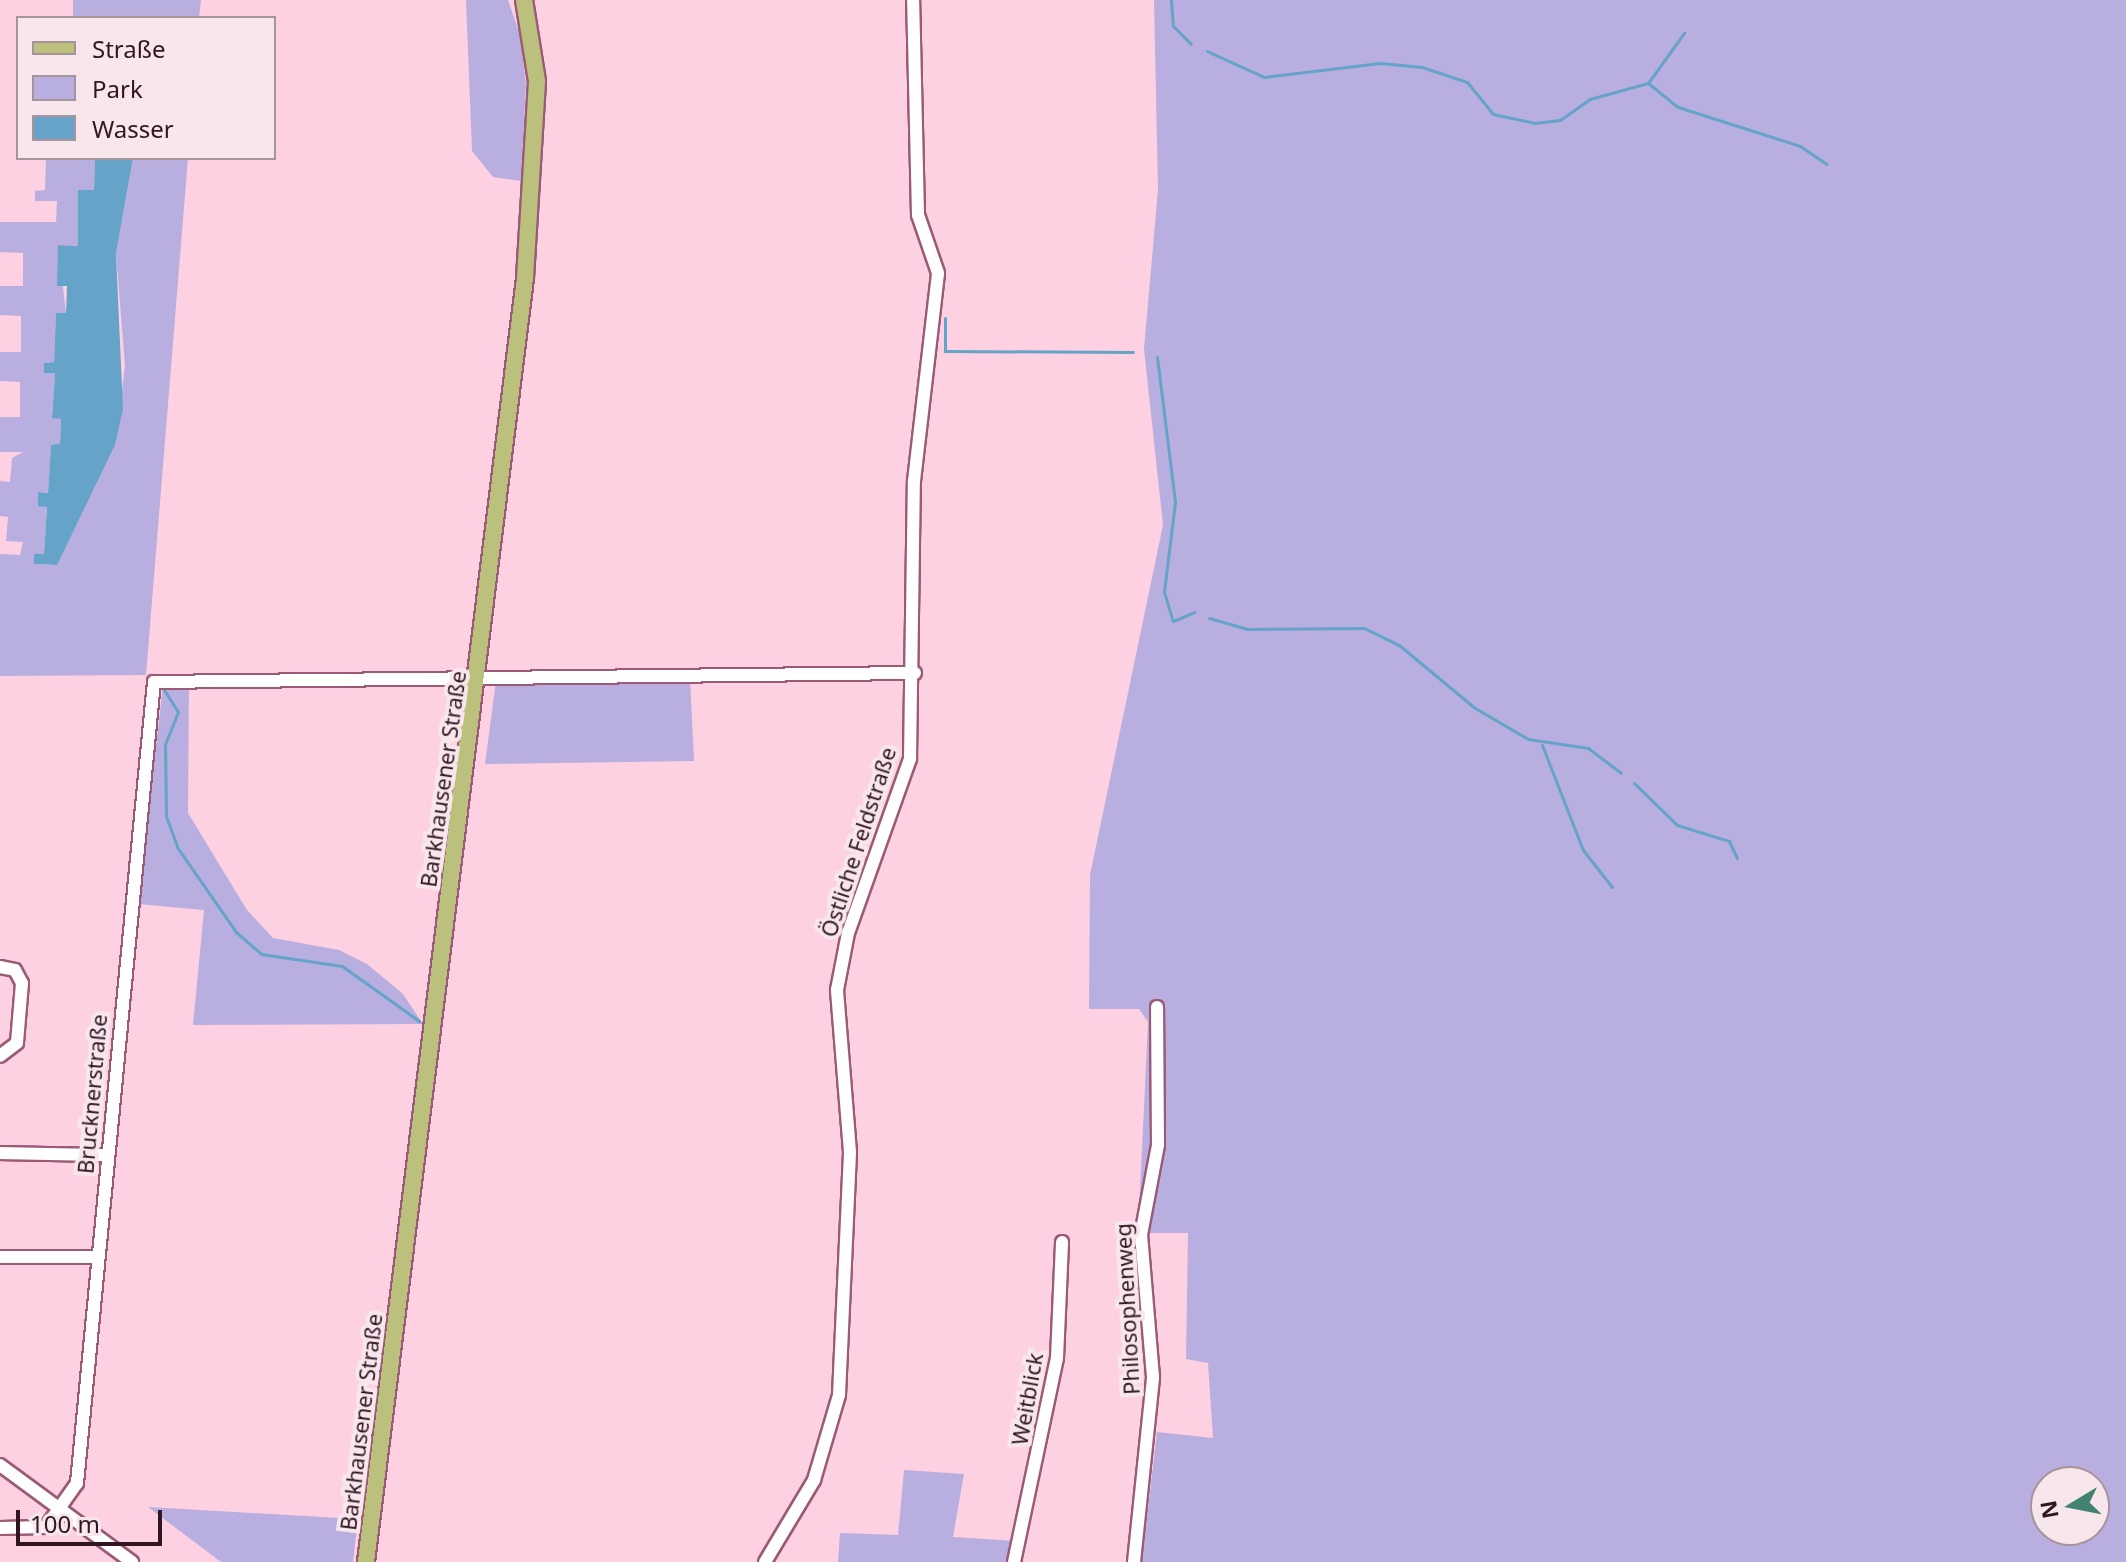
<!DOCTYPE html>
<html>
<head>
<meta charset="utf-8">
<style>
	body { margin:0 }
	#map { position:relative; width:2126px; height:1562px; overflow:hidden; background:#fdd1e1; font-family:"Noto Sans",sans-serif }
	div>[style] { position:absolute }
	.green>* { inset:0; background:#b9aee0 }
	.water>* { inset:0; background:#65a4c8 }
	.stream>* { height:3px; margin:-1.5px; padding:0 1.5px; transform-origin:1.5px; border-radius:1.5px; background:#65a4c8 }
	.roads { filter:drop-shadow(2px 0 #9b5a75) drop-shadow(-2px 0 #9b5a75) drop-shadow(0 2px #9b5a75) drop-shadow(0 -2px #9b5a75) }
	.minor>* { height:12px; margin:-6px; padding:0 6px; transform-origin:6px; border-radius:6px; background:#fff }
	.major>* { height:16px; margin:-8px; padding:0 8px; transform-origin:8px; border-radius:8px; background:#bbc17c }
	span { translate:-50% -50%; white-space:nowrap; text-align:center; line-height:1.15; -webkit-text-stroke:8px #f7e7ed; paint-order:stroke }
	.street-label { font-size:22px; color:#311621 }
	.legend { position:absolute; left:16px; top:16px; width:260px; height:144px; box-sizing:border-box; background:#f7e7ed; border:2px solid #a8939b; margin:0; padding:10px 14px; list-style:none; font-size:24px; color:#311621 }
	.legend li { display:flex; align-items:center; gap:16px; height:40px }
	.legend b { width:40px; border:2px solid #a8939b }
	.north { position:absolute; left:2030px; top:1466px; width:80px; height:80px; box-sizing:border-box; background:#f7e7ed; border:2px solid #a8939b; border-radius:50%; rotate:260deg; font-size:22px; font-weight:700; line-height:32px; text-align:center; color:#311621 }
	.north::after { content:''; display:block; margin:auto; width:28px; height:36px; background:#418271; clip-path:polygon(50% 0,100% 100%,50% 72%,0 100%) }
	.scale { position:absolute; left:16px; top:1510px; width:146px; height:36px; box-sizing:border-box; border:4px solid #311621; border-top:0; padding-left:10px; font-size:24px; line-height:28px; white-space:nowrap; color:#311621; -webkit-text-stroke:6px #f7e7ed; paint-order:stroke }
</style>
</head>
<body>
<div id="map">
	<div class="green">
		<div style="clip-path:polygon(73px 0,201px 0,199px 18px,73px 18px)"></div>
		<div style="clip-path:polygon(466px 0,508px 0,520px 35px,526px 83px,521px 181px,493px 177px,472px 151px)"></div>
		<div style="clip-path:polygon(evenodd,1154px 0,2126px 0,2126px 1562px,1142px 1562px,1157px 1432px,1213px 1438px,1208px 1363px,1186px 1359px,1188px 1233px,1138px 1233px,1148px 1022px,1139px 1009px,1089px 1009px,1090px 875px,1163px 525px,1144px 349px,1158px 190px,1154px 0,2046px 1482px,2094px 1482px,2094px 1530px,2046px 1530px,2046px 1482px)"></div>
		<div style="clip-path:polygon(46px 158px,95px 158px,94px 190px,78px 190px,78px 246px,58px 245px,66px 313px,56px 314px,54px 362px,44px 363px,55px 373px,52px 417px,61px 419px,60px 445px,51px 445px,48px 493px,39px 492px,47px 506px,44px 554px,34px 564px,56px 565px,115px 445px,125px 366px,116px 254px,133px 158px,188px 158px,146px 675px,0 676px,0 554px,20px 555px,23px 542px,6px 541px,8px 517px,0 516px,0 481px,10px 482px,12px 458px,23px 452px,0 452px,0 417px,20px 417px,20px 382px,0 381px,0 352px,21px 352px,21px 316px,0 315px,0 286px,23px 286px,23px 253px,0 252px,0 222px,56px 222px,57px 201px,35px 201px,35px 191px,45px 190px)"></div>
		<div style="clip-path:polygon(690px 678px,694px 761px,485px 764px,496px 681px)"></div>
		<div style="clip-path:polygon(163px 685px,189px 685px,188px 813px,247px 910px,273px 938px,339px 950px,367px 964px,403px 994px,423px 1024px,193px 1025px,204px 910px,138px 904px)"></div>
		<div style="clip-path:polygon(904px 1470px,964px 1474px,953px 1537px,1016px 1541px,1009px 1562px,838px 1562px,840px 1533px,898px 1535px)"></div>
		<div style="clip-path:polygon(148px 1507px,358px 1519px,353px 1562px,221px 1562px)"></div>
	</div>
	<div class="water">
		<div style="clip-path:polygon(95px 158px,133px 158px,116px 254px,123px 409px,115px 445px,57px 565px,34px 564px,34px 554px,44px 554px,47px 507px,38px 506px,38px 492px,48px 493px,51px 445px,60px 444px,61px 419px,52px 418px,55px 373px,44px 373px,44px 363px,54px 362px,56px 313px,66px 313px,67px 286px,57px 286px,58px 245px,78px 246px,78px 190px,94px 190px)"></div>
	</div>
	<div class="stream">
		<div style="left:1171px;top:0;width:26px;rotate:86deg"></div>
		<div style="left:1173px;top:26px;width:25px;rotate:45deg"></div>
		<div style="left:1207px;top:51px;width:63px;rotate:24.5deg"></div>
		<div style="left:1264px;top:77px;width:117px;rotate:-6.9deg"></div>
		<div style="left:1380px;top:63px;width:42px;rotate:5.4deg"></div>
		<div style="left:1422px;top:67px;width:47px;rotate:18.4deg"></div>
		<div style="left:1467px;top:82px;width:41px;rotate:50.9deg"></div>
		<div style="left:1493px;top:114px;width:43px;rotate:12.1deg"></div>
		<div style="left:1535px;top:123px;width:25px;rotate:-7deg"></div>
		<div style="left:1560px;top:120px;width:37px;rotate:-35deg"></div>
		<div style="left:1590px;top:99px;width:60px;rotate:-15.4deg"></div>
		<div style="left:1648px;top:83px;width:38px;rotate:39deg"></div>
		<div style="left:1678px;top:107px;width:128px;rotate:17.7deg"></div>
		<div style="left:1800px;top:146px;width:32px;rotate:34deg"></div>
		<div style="left:1648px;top:83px;width:62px;rotate:-54.2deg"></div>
		<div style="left:945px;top:318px;width:33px;rotate:90deg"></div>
		<div style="left:945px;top:351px;width:188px;rotate:0.3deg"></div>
		<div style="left:1157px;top:357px;width:146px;rotate:82.9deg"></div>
		<div style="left:1175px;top:502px;width:91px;rotate:97deg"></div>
		<div style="left:1164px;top:592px;width:30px;rotate:73deg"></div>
		<div style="left:1173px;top:621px;width:23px;rotate:-23deg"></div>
		<div style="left:1209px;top:618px;width:40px;rotate:16deg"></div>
		<div style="left:1247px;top:629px;width:117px;rotate:-0.5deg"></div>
		<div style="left:1364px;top:628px;width:39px;rotate:26deg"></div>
		<div style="left:1399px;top:645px;width:99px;rotate:39.7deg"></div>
		<div style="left:1475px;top:708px;width:61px;rotate:30.3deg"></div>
		<div style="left:1528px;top:739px;width:61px;rotate:8.5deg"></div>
		<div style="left:1588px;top:748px;width:41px;rotate:37.1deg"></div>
		<div style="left:163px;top:688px;width:28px;rotate:58deg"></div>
		<div style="left:178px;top:712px;width:35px;rotate:112deg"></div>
		<div style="left:165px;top:745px;width:71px;rotate:89.2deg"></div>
		<div style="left:166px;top:816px;width:33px;rotate:70deg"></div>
		<div style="left:177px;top:847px;width:103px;rotate:55.2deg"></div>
		<div style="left:236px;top:932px;width:33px;rotate:41deg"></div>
		<div style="left:261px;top:954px;width:82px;rotate:8.4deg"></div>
		<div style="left:342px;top:966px;width:95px;rotate:35.5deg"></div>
		<div style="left:1542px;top:745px;width:113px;rotate:68.7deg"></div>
		<div style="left:1583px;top:850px;width:47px;rotate:51.9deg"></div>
		<div style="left:1634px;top:783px;width:60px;rotate:44.3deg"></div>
		<div style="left:1677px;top:825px;width:54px;rotate:17.1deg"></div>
		<div style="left:1729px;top:841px;width:19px;rotate:65deg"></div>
	</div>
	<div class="roads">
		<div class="minor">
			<div style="left:0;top:967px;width:15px;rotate:11deg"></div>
			<div style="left:15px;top:970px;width:15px;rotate:62deg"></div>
			<div style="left:22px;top:983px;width:60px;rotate:94.8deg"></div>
			<div style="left:17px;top:1043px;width:21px;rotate:143deg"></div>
			<div style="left:0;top:1153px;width:106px;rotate:1.1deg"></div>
			<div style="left:0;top:1257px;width:97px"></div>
			<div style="left:0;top:1465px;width:164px;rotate:36.3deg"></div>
			<div style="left:0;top:1528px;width:46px;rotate:-1.2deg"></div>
			<div style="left:46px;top:1527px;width:54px;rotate:-54.8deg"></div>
			<div style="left:77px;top:1483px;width:805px;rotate:-84.51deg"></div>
			<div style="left:154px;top:682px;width:761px;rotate:-0.68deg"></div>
			<div style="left:765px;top:1562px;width:96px;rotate:-59.1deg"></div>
			<div style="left:814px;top:1480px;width:89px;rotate:-73.6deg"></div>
			<div style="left:839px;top:1395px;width:243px;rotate:-87.4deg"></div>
			<div style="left:850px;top:1152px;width:163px;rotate:-94.6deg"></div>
			<div style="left:837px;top:990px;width:58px;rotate:-79.1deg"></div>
			<div style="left:848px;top:933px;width:185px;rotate:-70.4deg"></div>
			<div style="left:910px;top:759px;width:278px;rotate:-89.2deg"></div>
			<div style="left:914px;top:481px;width:209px;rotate:-83.4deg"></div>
			<div style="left:938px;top:273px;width:61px;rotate:-109deg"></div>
			<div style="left:918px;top:215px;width:215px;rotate:-91.3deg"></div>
			<div style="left:1014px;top:1562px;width:208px;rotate:-78.1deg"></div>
			<div style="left:1057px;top:1358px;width:116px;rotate:-87.5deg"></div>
			<div style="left:1134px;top:1562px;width:186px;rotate:-84.1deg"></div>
			<div style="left:1153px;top:1377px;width:143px;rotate:-94.8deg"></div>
			<div style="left:1141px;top:1235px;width:92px;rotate:-79.3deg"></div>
			<div style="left:1158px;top:1145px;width:138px;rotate:-90.4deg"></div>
		</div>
		<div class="major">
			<div style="left:366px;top:1562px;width:1294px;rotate:-82.94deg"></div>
			<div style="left:525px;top:278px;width:197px;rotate:-86.5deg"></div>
			<div style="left:537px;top:81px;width:82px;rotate:-99.1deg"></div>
		</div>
	</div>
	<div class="street-label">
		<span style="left:443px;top:779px;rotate:-82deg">Barkhausener Straße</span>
		<span style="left:858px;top:842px;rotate:-72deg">Östliche Feldstraße</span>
		<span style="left:92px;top:1094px;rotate:-85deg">Brucknerstraße</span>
		<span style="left:1127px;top:1309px;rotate:-93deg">Philosophenweg</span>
		<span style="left:1027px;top:1399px;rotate:-80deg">Weitblick</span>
		<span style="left:361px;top:1422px;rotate:-83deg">Barkhausener Straße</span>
	</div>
	<ul class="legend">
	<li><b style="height:10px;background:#bbc17c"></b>Straße</li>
	<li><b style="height:22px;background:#b9aee0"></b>Park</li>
	<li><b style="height:22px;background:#65a4c8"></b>Wasser</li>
	</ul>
	<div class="north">N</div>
	<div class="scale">100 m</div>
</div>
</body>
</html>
